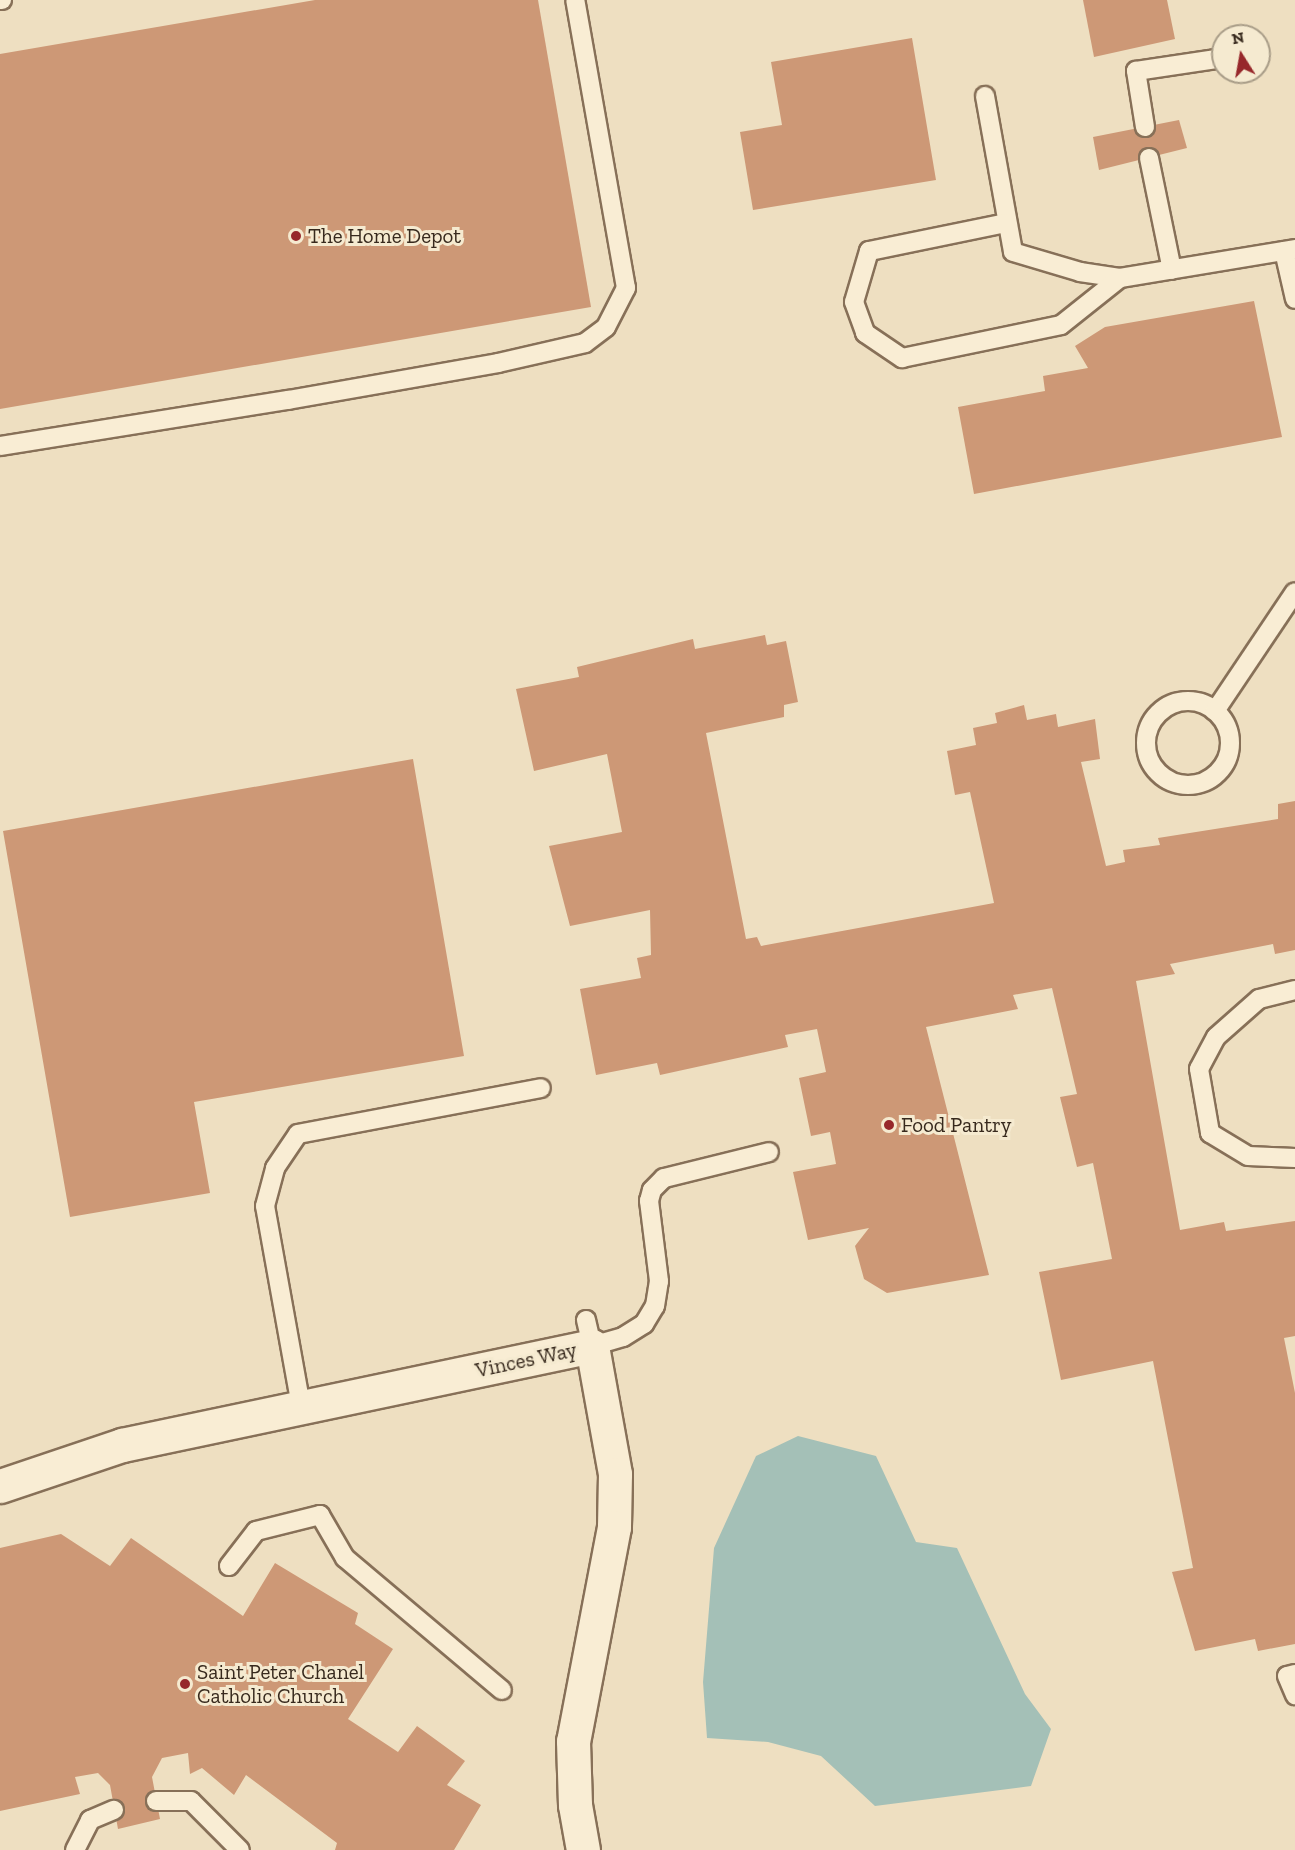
<!DOCTYPE html>
<html>
<head>
<meta charset="utf-8">
<style>
	body { margin:0 }
	#map { position:relative; width:1295px; height:1850px; overflow:hidden; background:#eedfc1; font-family:"Zilla Slab",serif }
	div>[style] { position:absolute }
	.water>* { inset:0; background:#a4c0b7 }
	.building>* { inset:0; background:#cd9876 }
	.roads { filter:drop-shadow(2px 0 #877058) drop-shadow(-2px 0 #877058) drop-shadow(0 2px #877058) drop-shadow(0 -2px #877058) }
	.lane>* { height:18px; margin:-9px; padding:0 9px; transform-origin:9px; border-radius:9px; background:#f9edd4 }
	.lane>.ring { margin:-9px; padding:0; box-sizing:content-box; background:none; border:18px solid #f9edd4; border-radius:50% }
	.street>* { height:33px; margin:-16.5px; padding:0 16.5px; transform-origin:16.5px; border-radius:16.5px; background:#f9edd4 }
	.dots>* { width:16px; height:16px; translate:-50% -50%; box-sizing:border-box; border:3px solid #f5ead0; border-radius:50% }
	span { translate:-50% -50%; white-space:nowrap; text-align:center; line-height:1.15; -webkit-text-stroke:6px #f5ead0; paint-order:stroke }
	.poi-label { font-size:21px; color:#37291d }
	.left { translate:0 -50%; text-align:left }
	.street-label { font-size:21px; color:#37291d }
	.north { position:absolute; left:1211px; top:24px; width:60px; height:60px; box-sizing:border-box; background:#f5ead0; border:2px solid #a99d88; border-radius:50%; rotate:349deg; font-size:16px; font-weight:700; line-height:24px; text-align:center; color:#37291d }
	.north::after { content:''; display:block; margin:auto; width:21px; height:27px; background:#97282b; clip-path:polygon(50% 0,100% 100%,50% 72%,0 100%) }
</style>
</head>
<body>
<div id="map">
	<div class="water">
		<div style="clip-path:polygon(798px 1436px,876px 1456px,916px 1542px,957px 1548px,1025px 1694px,1051px 1729px,1031px 1786px,875px 1806px,821px 1756px,768px 1742px,707px 1738px,703px 1682px,714px 1548px,756px 1456px)"></div>
	</div>
	<div class="building">
		<div style="clip-path:polygon(315px 0,538px 0,591px 307px,0 409px,0 54px)"></div>
		<div style="clip-path:polygon(1083px 0,1167px 0,1175px 39px,1094px 57px)"></div>
		<div style="clip-path:polygon(912px 38px,936px 180px,753px 210px,740px 132px,782px 125px,771px 62px)"></div>
		<div style="clip-path:polygon(1179px 120px,1187px 148px,1099px 170px,1093px 137px)"></div>
		<div style="clip-path:polygon(1254px 301px,1282px 437px,974px 494px,958px 407px,1045px 391px,1043px 376px,1088px 368px,1075px 346px,1105px 327px)"></div>
		<div style="clip-path:polygon(765px 635px,767px 645px,786px 641px,798px 702px,784px 705px,784px 717px,706px 733px,746px 939px,757px 937px,761px 946px,994px 903px,970px 792px,955px 795px,947px 751px,976px 745px,973px 728px,997px 723px,995px 713px,1024px 705px,1027px 720px,1056px 714px,1058px 727px,1095px 719px,1100px 759px,1081px 762px,1106px 866px,1125px 862px,1123px 850px,1160px 845px,1158px 838px,1278px 819px,1278px 804px,1295px 801px,1295px 950px,1275px 954px,1273px 944px,1170px 964px,1175px 974px,1136px 981px,1180px 1230px,1224px 1222px,1226px 1231px,1295px 1221px,1295px 1336px,1284px 1338px,1295px 1393px,1295px 1644px,1258px 1651px,1255px 1639px,1195px 1651px,1172px 1572px,1193px 1568px,1153px 1361px,1061px 1380px,1039px 1272px,1112px 1259px,1093px 1163px,1077px 1167px,1060px 1097px,1077px 1094px,1052px 988px,1013px 995px,1018px 1009px,926px 1027px,989px 1275px,887px 1293px,864px 1279px,855px 1246px,869px 1228px,808px 1240px,793px 1172px,836px 1164px,830px 1132px,811px 1136px,799px 1078px,826px 1072px,817px 1029px,785px 1035px,788px 1047px,660px 1075px,657px 1063px,596px 1075px,580px 989px,641px 978px,637px 958px,651px 955px,650px 910px,570px 926px,549px 846px,622px 832px,607px 754px,534px 771px,516px 689px,579px 677px,577px 667px,693px 639px,695px 649px)"></div>
		<div style="clip-path:polygon(413px 759px,464px 1056px,194px 1102px,210px 1193px,70px 1217px,3px 831px)"></div>
		<div style="clip-path:polygon(61px 1534px,110px 1566px,131px 1538px,243px 1616px,275px 1563px,358px 1613px,355px 1624px,393px 1649px,348px 1719px,398px 1752px,417px 1726px,465px 1761px,447px 1785px,481px 1805px,454px 1850px,335px 1850px,337px 1843px,246px 1775px,234px 1795px,202px 1768px,190px 1774px,188px 1753px,162px 1758px,152px 1777px,160px 1819px,118px 1829px,110px 1785px,98px 1773px,75px 1777px,80px 1794px,0 1811px,0 1548px)"></div>
	</div>
	<div class="roads">
		<div class="lane">
			<div style="left:0;top:0;width:2px"></div>
			<div style="left:985px;top:96px;width:158px;rotate:79.8deg"></div>
			<div style="left:1013px;top:252px;width:70px;rotate:16.6deg"></div>
			<div style="left:1080px;top:272px;width:40px;rotate:8.5deg"></div>
			<div style="left:1120px;top:278px;width:177px;rotate:-9.4deg"></div>
			<div style="left:1145px;top:127px;width:57px;rotate:-99.1deg"></div>
			<div style="left:1136px;top:71px;width:88px;rotate:-8.5deg"></div>
			<div style="left:1149px;top:158px;width:114px;rotate:78.4deg"></div>
			<div style="left:1006px;top:223px;width:140px;rotate:168.4deg"></div>
			<div style="left:869px;top:251px;width:53px;rotate:106.4deg"></div>
			<div style="left:854px;top:302px;width:33px;rotate:70deg"></div>
			<div style="left:865px;top:333px;width:45px;rotate:34deg"></div>
			<div style="left:902px;top:358px;width:162px;rotate:-11.7deg"></div>
			<div style="left:1061px;top:325px;width:75px;rotate:-38.5deg"></div>
			<div style="left:1284px;top:251px;width:49px;rotate:77.1deg"></div>
			<div style="left:0;top:446px;width:292px;rotate:-9.1deg"></div>
			<div style="left:288px;top:400px;width:213px;rotate:-10deg"></div>
			<div style="left:498px;top:363px;width:89px;rotate:-12.9deg"></div>
			<div style="left:585px;top:343px;width:26px;rotate:-37deg"></div>
			<div style="left:606px;top:327px;width:44px;rotate:-62.9deg"></div>
			<div style="left:626px;top:288px;width:292px;rotate:-100deg"></div>
			<div class="ring" style="left:1146px;top:701px;width:66px;height:66px"></div>
			<div style="left:1215px;top:711px;width:143px;rotate:-56.1deg"></div>
			<div style="left:1295px;top:990px;width:37px;rotate:166deg"></div>
			<div style="left:1259px;top:999px;width:57px;rotate:138.5deg"></div>
			<div style="left:1216px;top:1037px;width:36px;rotate:118deg"></div>
			<div style="left:1199px;top:1069px;width:65px;rotate:80.2deg"></div>
			<div style="left:1210px;top:1133px;width:44px;rotate:31.2deg"></div>
			<div style="left:1248px;top:1156px;width:47px;rotate:2.4deg"></div>
			<div style="left:586px;top:1320px;width:27px;rotate:77deg"></div>
			<div style="left:592px;top:1346px;width:32px;rotate:-16deg"></div>
			<div style="left:623px;top:1337px;width:25px;rotate:-32deg"></div>
			<div style="left:644px;top:1324px;width:21px;rotate:-59deg"></div>
			<div style="left:655px;top:1306px;width:25px;rotate:-81deg"></div>
			<div style="left:659px;top:1281px;width:81px;rotate:-97.1deg"></div>
			<div style="left:649px;top:1201px;width:11px;rotate:-75deg"></div>
			<div style="left:652px;top:1190px;width:17px;rotate:-45deg"></div>
			<div style="left:664px;top:1178px;width:108px;rotate:-13.9deg"></div>
			<div style="left:301px;top:1406px;width:203px;rotate:-100.2deg"></div>
			<div style="left:265px;top:1206px;width:39px;rotate:-75deg"></div>
			<div style="left:275px;top:1168px;width:41px;rotate:-55.9deg"></div>
			<div style="left:298px;top:1134px;width:247px;rotate:-10.7deg"></div>
			<div style="left:229px;top:1566px;width:44px;rotate:-52.4deg"></div>
			<div style="left:256px;top:1531px;width:66px;rotate:-14deg"></div>
			<div style="left:320px;top:1515px;width:50px;rotate:59.8deg"></div>
			<div style="left:345px;top:1558px;width:205px;rotate:40.1deg"></div>
			<div style="left:1295px;top:1674px;width:8px;rotate:166deg"></div>
			<div style="left:1287px;top:1676px;width:21px;rotate:67deg"></div>
			<div style="left:156px;top:1801px;width:35px"></div>
			<div style="left:191px;top:1801px;width:69px;rotate:45deg"></div>
			<div style="left:75px;top:1850px;width:34px;rotate:-63deg"></div>
			<div style="left:90px;top:1820px;width:26px;rotate:-23deg"></div>
		</div>
		<div class="street">
			<div style="left:0;top:1486px;width:129px;rotate:-18.6deg"></div>
			<div style="left:122px;top:1445px;width:480px;rotate:-11.9deg"></div>
			<div style="left:592px;top:1346px;width:130px;rotate:79.8deg"></div>
			<div style="left:615px;top:1474px;width:53px;rotate:91.1deg"></div>
			<div style="left:614px;top:1527px;width:218px;rotate:100.8deg"></div>
			<div style="left:573px;top:1741px;width:64px;rotate:88.2deg"></div>
			<div style="left:575px;top:1805px;width:46px;rotate:79.9deg"></div>
		</div>
	</div>
	<div class="dots">
		<div style="left:296px;top:236px;background:#97282b"></div>
		<div style="left:889px;top:1125px;background:#97282b"></div>
		<div style="left:185px;top:1684px;background:#97282b"></div>
	</div>
	<div class="poi-label">
		<span class="left" style="left:308px;top:236px">The Home Depot</span>
		<span class="left" style="left:901px;top:1125px">Food Pantry</span>
		<span class="left" style="left:197px;top:1684px">Saint Peter Chanel<br>Catholic Church</span>
	</div>
	<div class="street-label">
		<span style="left:526px;top:1360px;rotate:-12deg">Vinces Way</span>
	</div>
	<div class="north">N</div>
</div>
</body>
</html>
